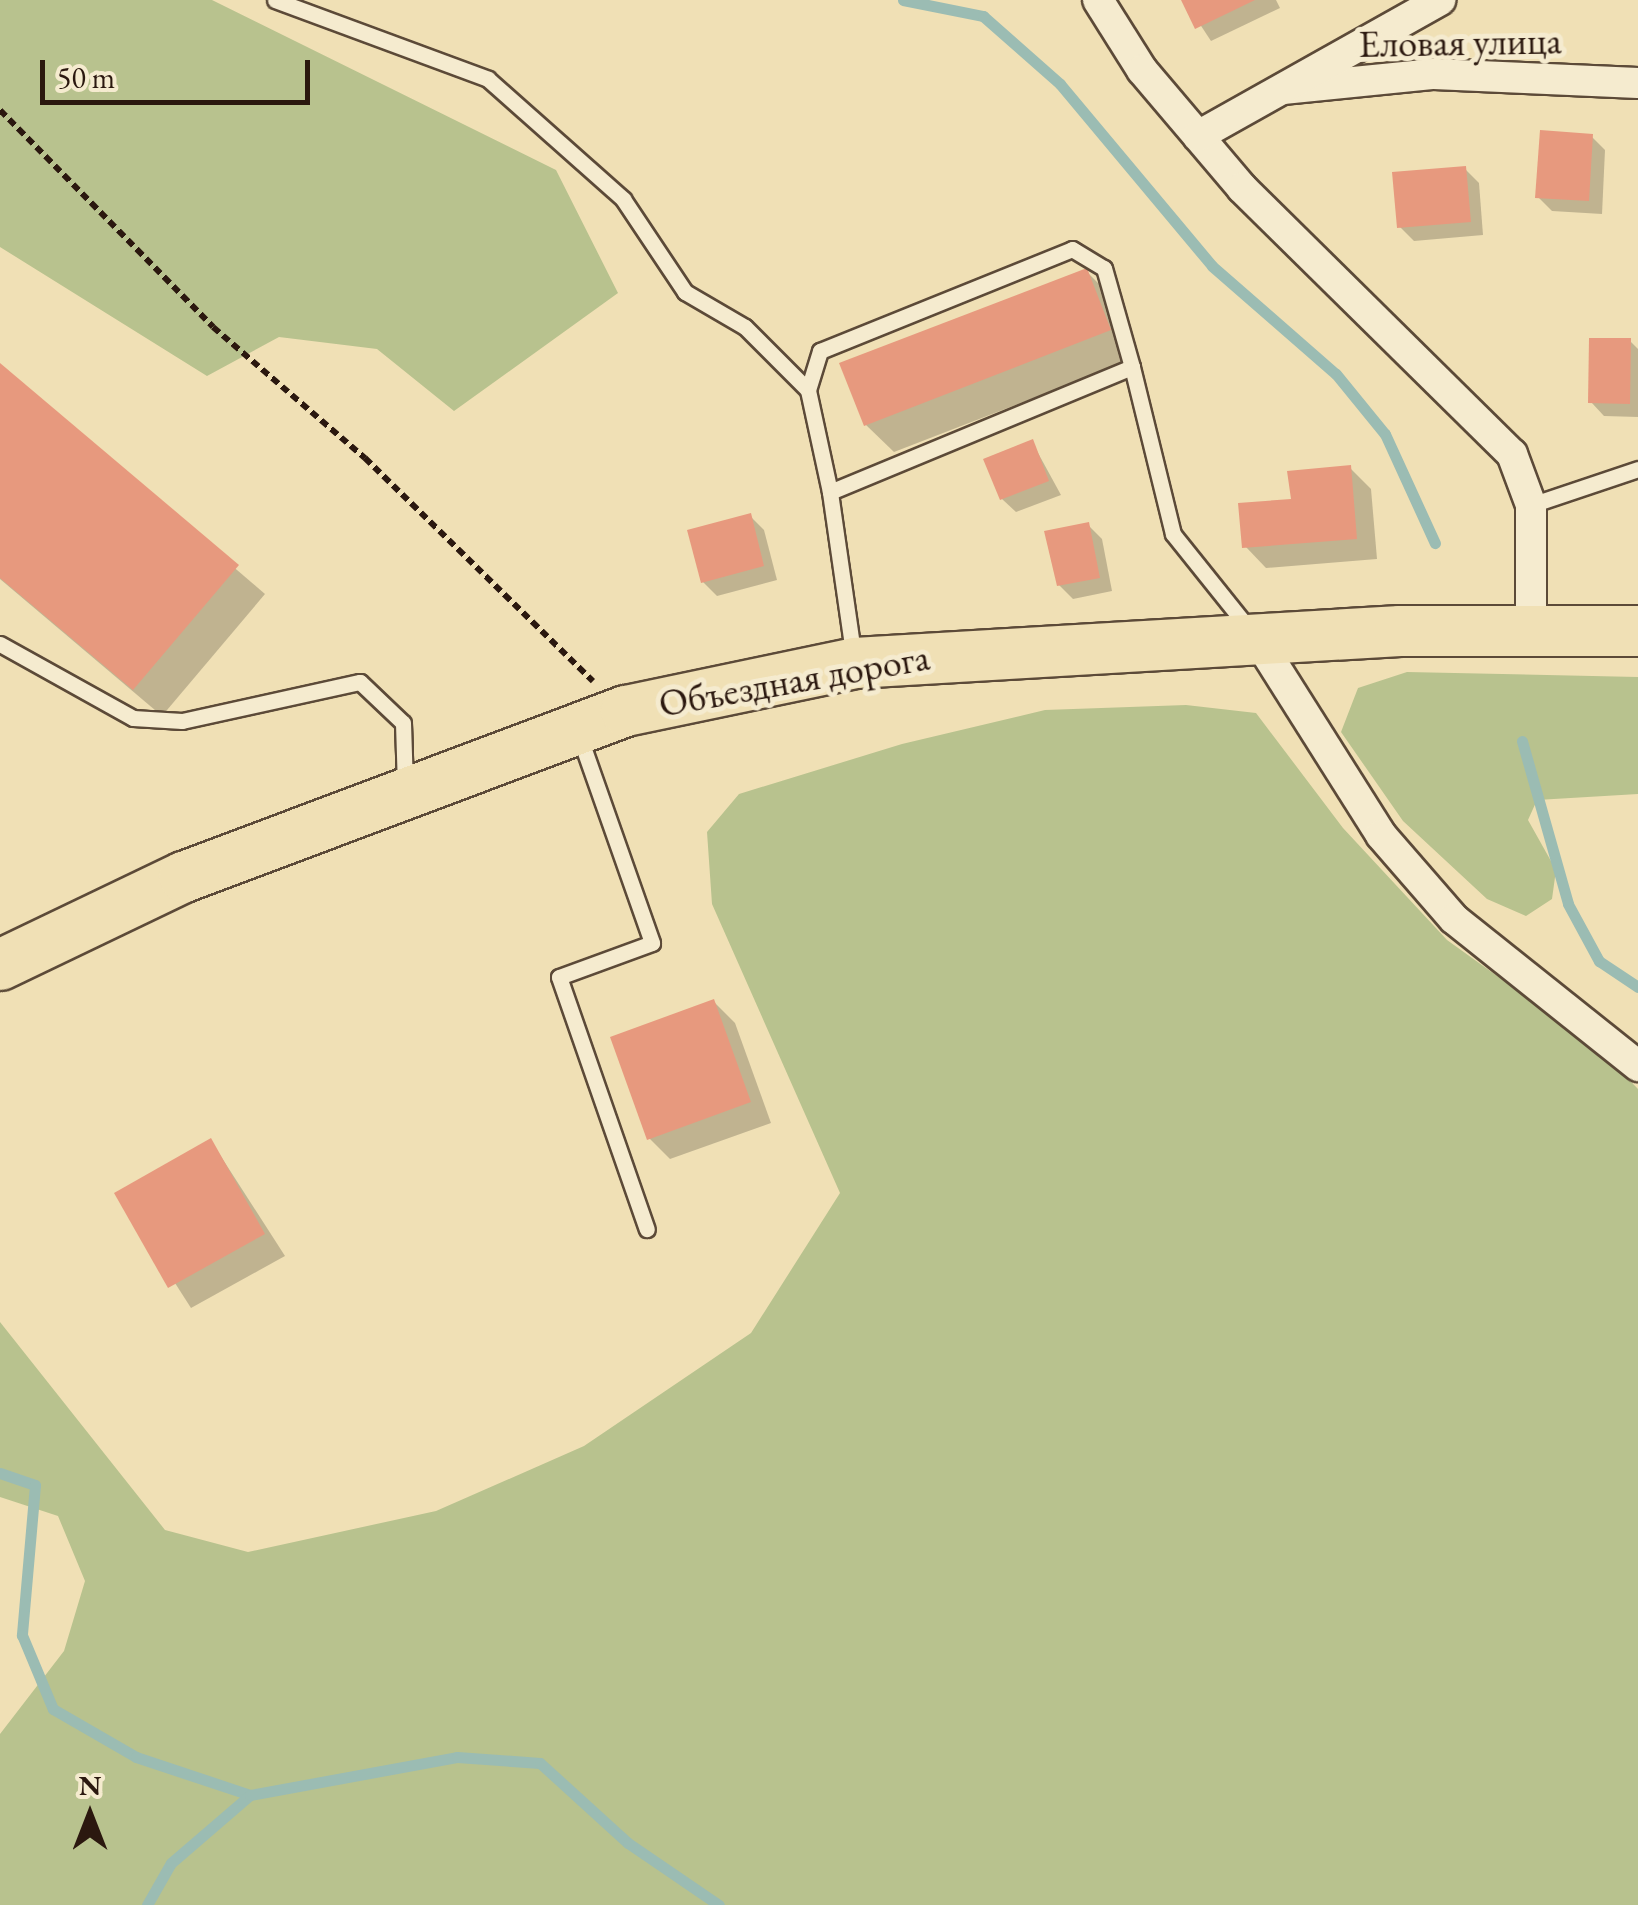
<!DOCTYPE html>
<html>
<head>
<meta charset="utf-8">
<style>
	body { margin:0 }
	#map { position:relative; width:1638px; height:1905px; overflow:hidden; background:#f0e0b5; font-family:"EB Garamond",serif }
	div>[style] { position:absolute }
	.green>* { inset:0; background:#b8c28e }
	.shadow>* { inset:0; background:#0003 }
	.stream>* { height:11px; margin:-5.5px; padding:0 5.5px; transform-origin:5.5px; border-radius:5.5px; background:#9bbcb3 }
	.building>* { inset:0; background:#e7997e }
	.path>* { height:6px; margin-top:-3px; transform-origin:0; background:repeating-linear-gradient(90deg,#2b180f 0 8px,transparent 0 13px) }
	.roads { filter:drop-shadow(2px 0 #5c4a38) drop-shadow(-2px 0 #5c4a38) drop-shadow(0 2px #5c4a38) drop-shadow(0 -2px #5c4a38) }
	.lane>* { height:15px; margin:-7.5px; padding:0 7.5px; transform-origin:7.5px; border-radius:7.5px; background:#f5ebcf }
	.street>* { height:30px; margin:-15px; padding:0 15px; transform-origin:15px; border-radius:15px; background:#f5ebcf }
	.primary>* { height:50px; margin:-25px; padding:0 25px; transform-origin:25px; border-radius:25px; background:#f0e0b5 }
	span { translate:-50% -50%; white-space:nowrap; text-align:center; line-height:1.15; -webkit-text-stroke:10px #f5ebcf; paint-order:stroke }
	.street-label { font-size:38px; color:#2b180f }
	.north { position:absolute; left:40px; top:1765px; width:100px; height:100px; -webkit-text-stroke:8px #f5ebcf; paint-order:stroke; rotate:0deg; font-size:28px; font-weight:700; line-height:40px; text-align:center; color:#2b180f }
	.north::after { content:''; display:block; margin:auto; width:35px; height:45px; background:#2b180f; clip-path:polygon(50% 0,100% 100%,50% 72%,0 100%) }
	.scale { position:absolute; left:40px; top:60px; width:270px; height:45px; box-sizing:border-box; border:5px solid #2b180f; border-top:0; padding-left:12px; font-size:30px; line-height:35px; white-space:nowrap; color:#2b180f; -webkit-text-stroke:8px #f5ebcf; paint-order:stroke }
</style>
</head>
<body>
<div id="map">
	<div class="green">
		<div style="clip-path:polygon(0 0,212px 0,556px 170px,618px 293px,454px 411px,377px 349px,279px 337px,207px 376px,0 247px)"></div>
		<div style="clip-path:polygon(1407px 672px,1638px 677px,1638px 794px,1537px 800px,1528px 820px,1556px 870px,1552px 899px,1526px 916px,1487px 899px,1403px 821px,1341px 732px,1358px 688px)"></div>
		<div style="clip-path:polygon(1186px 705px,1256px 713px,1343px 828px,1447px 940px,1599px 1049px,1638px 1089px,1638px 1905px,0 1905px,0 1734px,64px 1651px,85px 1581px,58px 1516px,0 1497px,0 1322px,165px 1530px,248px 1552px,436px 1511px,584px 1446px,751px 1333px,840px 1193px,712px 904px,707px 832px,739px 794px,902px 744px,1045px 710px)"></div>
	</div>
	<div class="shadow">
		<div style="clip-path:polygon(1184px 0,1276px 0,1280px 8px,1211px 41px)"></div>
		<div style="clip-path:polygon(1591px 136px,1605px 150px,1602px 214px,1552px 211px,1538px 197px)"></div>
		<div style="clip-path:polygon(1465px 169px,1479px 183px,1483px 235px,1414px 241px,1400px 227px)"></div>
		<div style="clip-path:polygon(1086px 271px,1114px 299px,1137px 358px,894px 452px,866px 425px)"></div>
		<div style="clip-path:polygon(1630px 341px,1638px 349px,1638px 417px,1604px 416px,1591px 402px)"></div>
		<div style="clip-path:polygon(0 367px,265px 594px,162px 716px,0 579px)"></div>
		<div style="clip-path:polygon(1032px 442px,1061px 495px,1016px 512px,1002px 499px)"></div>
		<div style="clip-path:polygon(1350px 468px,1371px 489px,1377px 559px,1266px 568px,1245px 546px,1293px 501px)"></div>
		<div style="clip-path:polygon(750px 516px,764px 530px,777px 580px,717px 596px,703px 582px)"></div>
		<div style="clip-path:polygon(1088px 525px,1102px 539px,1112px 591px,1073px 599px,1059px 585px)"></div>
		<div style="clip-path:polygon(714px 1002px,735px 1023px,771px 1123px,670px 1159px,649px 1138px)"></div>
		<div style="clip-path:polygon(211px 1141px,285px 1256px,191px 1308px,118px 1194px)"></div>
	</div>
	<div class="stream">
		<div style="left:903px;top:0;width:82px;rotate:11.3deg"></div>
		<div style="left:983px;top:16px;width:103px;rotate:41.4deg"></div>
		<div style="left:1060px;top:84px;width:237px;rotate:50.1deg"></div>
		<div style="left:1212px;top:266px;width:164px;rotate:41.1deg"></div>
		<div style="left:1336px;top:374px;width:77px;rotate:50.8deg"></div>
		<div style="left:1385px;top:434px;width:120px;rotate:65.4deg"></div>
		<div style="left:1522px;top:741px;width:169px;rotate:74.2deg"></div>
		<div style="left:1568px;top:904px;width:65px;rotate:61.5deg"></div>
		<div style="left:1599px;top:961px;width:47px;rotate:33.7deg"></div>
		<div style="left:0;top:1473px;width:37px;rotate:19deg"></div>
		<div style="left:35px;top:1485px;width:151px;rotate:95deg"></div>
		<div style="left:22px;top:1635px;width:80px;rotate:67.3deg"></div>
		<div style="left:53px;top:1709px;width:96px;rotate:30deg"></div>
		<div style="left:136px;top:1757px;width:120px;rotate:18.4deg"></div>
		<div style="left:147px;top:1905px;width:48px;rotate:-60.3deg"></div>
		<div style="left:171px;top:1863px;width:104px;rotate:-40.7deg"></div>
		<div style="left:250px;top:1795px;width:210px;rotate:-10.4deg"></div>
		<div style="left:457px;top:1757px;width:83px;rotate:4.1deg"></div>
		<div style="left:540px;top:1763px;width:119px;rotate:42.3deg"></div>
		<div style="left:628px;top:1843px;width:110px;rotate:34.3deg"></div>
	</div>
	<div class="building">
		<div style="clip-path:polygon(1181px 0,1255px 0,1195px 29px)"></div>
		<div style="clip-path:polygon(1540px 130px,1593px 134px,1589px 201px,1535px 198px)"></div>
		<div style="clip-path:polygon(1466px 166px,1471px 222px,1397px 228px,1392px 172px)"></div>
		<div style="clip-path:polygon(1087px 268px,1111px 330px,864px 426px,839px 363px)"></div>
		<div style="clip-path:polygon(1589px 338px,1631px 338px,1630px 404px,1588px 403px)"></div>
		<div style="clip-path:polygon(0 363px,239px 565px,133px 690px,0 578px)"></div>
		<div style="clip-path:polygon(1033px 439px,1049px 481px,1000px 500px,983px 459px)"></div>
		<div style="clip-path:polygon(1351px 465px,1357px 539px,1242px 548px,1238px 503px,1291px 499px,1287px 471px)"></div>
		<div style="clip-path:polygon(751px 513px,764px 566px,701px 583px,687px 530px)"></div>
		<div style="clip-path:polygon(1089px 522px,1100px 578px,1057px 586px,1044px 531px)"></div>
		<div style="clip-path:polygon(714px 999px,751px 1102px,647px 1140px,610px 1037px)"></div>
		<div style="clip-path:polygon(211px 1138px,265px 1234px,168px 1288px,114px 1193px)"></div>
	</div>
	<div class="path">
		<div style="left:0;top:110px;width:304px;rotate:45.5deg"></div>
		<div style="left:213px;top:327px;width:201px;rotate:40.8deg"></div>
		<div style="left:365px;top:458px;width:319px;rotate:44.4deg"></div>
	</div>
	<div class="roads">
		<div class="lane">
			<div style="left:275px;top:0;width:227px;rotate:20.3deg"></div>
			<div style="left:488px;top:79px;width:181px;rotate:41.6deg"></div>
			<div style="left:623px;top:199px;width:112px;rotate:56.3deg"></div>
			<div style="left:685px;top:292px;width:69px;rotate:30.3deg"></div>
			<div style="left:745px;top:327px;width:89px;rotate:45deg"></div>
			<div style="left:830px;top:492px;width:104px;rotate:-102.2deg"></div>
			<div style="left:808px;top:390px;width:41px;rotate:-72.9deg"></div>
			<div style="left:820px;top:351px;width:272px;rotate:-22deg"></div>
			<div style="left:1072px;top:249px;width:37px;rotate:31deg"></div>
			<div style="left:1104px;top:268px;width:103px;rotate:74.2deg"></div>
			<div style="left:1531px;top:505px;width:113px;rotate:-18.6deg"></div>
			<div style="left:0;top:644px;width:152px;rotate:29.1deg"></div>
			<div style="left:133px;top:718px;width:49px;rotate:3.5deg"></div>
			<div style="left:182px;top:721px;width:182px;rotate:-12.4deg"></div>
			<div style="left:360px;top:682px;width:59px;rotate:43.6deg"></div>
			<div style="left:403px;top:723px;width:62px;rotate:88.2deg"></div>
			<div style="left:854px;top:659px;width:169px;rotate:-98.2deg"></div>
			<div style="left:830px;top:492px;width:327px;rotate:-22.5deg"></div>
			<div style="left:1132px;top:367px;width:172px;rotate:76.2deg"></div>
			<div style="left:1173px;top:534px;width:123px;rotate:51.3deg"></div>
			<div style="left:580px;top:738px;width:217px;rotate:70.6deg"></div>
			<div style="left:652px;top:943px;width:99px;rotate:159.9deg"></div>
			<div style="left:559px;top:977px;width:267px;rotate:70.8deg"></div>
		</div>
		<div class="street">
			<div style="left:1098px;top:0;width:83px;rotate:57.8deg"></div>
			<div style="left:1142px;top:70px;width:155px;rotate:49.7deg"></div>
			<div style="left:1242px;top:188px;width:379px;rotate:44.6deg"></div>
			<div style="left:1512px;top:454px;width:54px;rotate:69.6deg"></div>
			<div style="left:1531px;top:505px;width:126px;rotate:90deg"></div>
			<div style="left:1283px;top:89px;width:152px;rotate:-5.7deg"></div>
			<div style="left:1434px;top:74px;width:204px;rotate:2.5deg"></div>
			<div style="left:1198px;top:136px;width:278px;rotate:-29.3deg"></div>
			<div style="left:1256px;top:637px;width:234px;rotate:57.7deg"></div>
			<div style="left:1381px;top:835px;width:111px;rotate:49deg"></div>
			<div style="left:1454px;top:919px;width:236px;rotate:38.6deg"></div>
		</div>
		<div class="primary">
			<div style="left:0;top:965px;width:204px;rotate:-25.6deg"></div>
			<div style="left:184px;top:877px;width:472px;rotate:-20.6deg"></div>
			<div style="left:626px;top:711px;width:234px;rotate:-11.8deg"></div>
			<div style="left:855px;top:663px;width:546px;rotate:-3.36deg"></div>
			<div style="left:1400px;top:631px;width:238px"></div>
		</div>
	</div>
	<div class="street-label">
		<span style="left:1460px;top:42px;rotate:-1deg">Еловая улица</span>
		<span style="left:794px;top:680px;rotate:-10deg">Объездная дорога</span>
	</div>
	<div class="north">N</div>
	<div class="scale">50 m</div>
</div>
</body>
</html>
